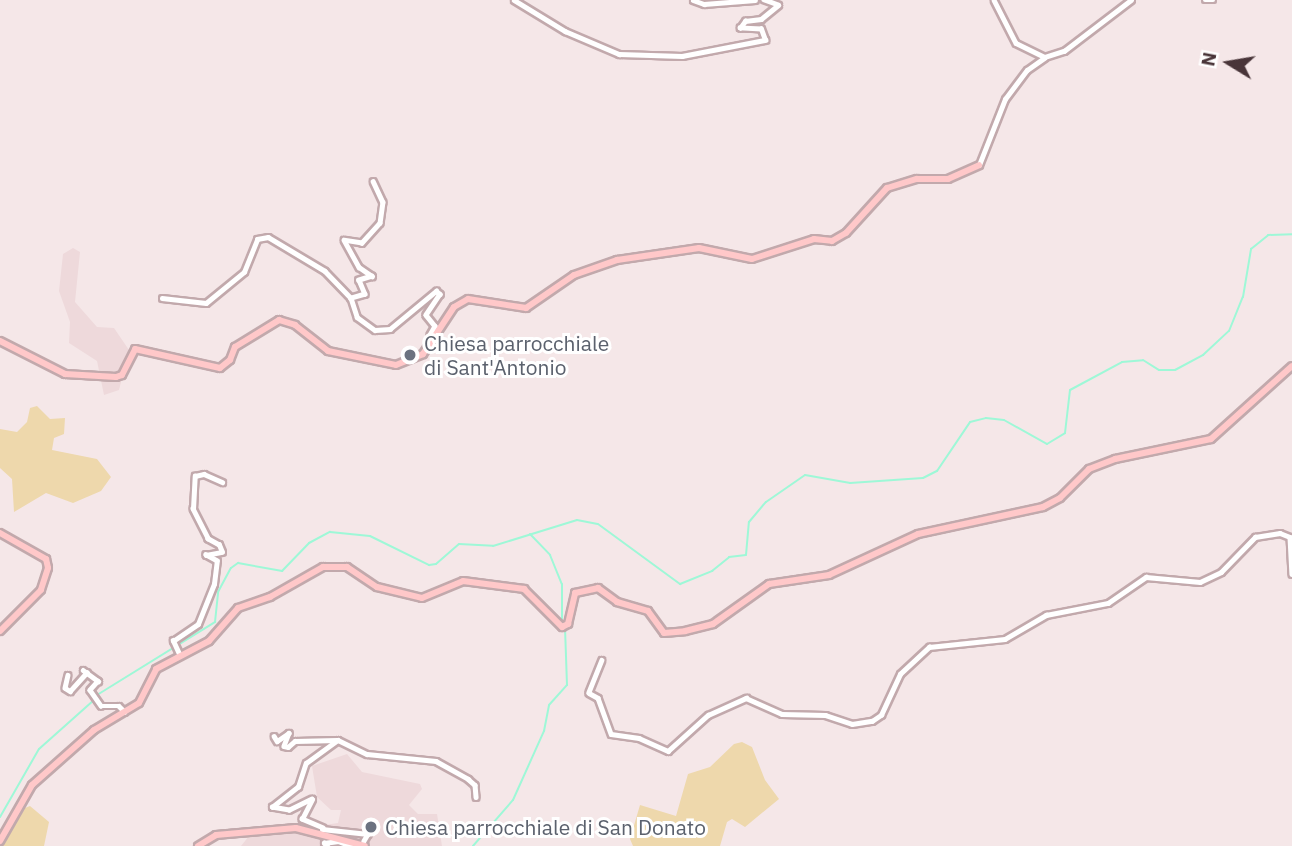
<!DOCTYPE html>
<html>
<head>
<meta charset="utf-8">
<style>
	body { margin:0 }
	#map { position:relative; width:1292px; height:846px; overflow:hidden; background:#f5e7e8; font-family:"IBM Plex Sans",sans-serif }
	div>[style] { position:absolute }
	.residential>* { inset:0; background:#eed9db }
	.green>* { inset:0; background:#eed8ac }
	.stream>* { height:2px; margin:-1px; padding:0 1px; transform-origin:1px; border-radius:1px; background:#9ef8d7 }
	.roads { filter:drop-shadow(2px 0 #c2a9ac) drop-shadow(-2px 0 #c2a9ac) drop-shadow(0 2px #c2a9ac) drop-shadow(0 -2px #c2a9ac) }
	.street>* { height:4.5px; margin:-2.25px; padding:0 2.25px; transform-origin:2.25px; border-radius:2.25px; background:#fff }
	.secondary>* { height:6px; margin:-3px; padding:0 3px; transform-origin:3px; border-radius:3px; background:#ffc8c9 }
	.dots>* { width:19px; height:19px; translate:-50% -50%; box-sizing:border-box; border:4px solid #fff; border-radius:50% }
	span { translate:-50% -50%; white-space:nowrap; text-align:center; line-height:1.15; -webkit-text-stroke:6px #fff; paint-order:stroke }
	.worship-label { font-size:21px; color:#5b616d }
	.left { translate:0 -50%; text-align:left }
	.north { position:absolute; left:1194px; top:28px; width:70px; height:70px; -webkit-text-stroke:5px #fff; paint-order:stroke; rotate:281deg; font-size:19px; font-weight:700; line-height:28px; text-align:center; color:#493539 }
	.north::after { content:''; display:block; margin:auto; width:24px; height:32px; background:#493539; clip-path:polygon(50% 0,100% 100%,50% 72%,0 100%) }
</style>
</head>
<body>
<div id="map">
	<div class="residential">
		<div style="clip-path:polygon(73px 248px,80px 252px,75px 302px,97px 327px,114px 328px,129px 350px,119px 390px,104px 395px,97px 361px,69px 343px,70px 322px,59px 291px,63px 254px)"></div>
		<div style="clip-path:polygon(347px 754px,362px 772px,420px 784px,422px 789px,409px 805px,418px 814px,437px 814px,442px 846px,241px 846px,249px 836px,338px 823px,341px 810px,331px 810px,317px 797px,312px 766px)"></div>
	</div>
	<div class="green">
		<div style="clip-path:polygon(37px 406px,50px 419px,65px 418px,64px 434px,54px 438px,52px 450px,97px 459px,111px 477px,101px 491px,73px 503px,46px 493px,14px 512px,12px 479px,0 468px,0 429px,17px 432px,27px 422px,30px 408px)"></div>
		<div style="clip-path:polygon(742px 742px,752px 747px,765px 780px,779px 799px,745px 827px,732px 819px,727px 822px,720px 846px,633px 846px,630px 839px,640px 805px,676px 816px,688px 774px,710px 767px,734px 744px)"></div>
		<div style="clip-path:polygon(30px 806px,49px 822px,44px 846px,1px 846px,25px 808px)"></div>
	</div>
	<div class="stream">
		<div style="left:530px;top:534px;width:29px;rotate:46deg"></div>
		<div style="left:550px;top:555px;width:31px;rotate:68deg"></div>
		<div style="left:562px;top:584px;width:39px;rotate:90deg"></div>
		<div style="left:97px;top:695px;width:139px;rotate:-31.7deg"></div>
		<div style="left:215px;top:622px;width:30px;rotate:-84deg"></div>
		<div style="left:218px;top:592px;width:27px;rotate:-62deg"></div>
		<div style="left:231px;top:568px;width:9px;rotate:-36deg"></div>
		<div style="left:238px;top:563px;width:45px;rotate:10.3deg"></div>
		<div style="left:282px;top:571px;width:39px;rotate:-46deg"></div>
		<div style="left:309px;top:543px;width:24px;rotate:-28deg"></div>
		<div style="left:330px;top:532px;width:40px;rotate:5.7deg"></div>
		<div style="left:370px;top:536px;width:66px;rotate:26.2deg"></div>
		<div style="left:429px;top:565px;width:7px;rotate:-8deg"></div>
		<div style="left:436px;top:564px;width:30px;rotate:-41deg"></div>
		<div style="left:459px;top:544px;width:34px;rotate:3deg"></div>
		<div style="left:493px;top:546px;width:88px;rotate:-17.2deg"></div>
		<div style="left:577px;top:520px;width:21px;rotate:11deg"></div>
		<div style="left:598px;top:524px;width:102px;rotate:36.2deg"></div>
		<div style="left:680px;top:584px;width:35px;rotate:-22deg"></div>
		<div style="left:712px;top:571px;width:22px;rotate:-39deg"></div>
		<div style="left:729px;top:557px;width:17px;rotate:-7deg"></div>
		<div style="left:746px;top:555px;width:33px;rotate:-85deg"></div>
		<div style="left:749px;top:522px;width:26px;rotate:-50deg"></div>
		<div style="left:766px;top:502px;width:47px;rotate:-34.7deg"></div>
		<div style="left:805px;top:475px;width:46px;rotate:10.1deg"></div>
		<div style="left:850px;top:483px;width:73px;rotate:-3.9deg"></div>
		<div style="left:923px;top:478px;width:16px;rotate:-27deg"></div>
		<div style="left:937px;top:471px;width:59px;rotate:-56deg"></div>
		<div style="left:970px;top:422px;width:16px;rotate:-14deg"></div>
		<div style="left:986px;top:418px;width:18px;rotate:6deg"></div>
		<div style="left:1004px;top:420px;width:49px;rotate:29.2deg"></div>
		<div style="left:1047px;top:444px;width:21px;rotate:-31deg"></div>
		<div style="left:1065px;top:433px;width:43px;rotate:-83.4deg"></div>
		<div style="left:1070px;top:390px;width:59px;rotate:-28.3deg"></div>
		<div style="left:1122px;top:362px;width:21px;rotate:-5deg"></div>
		<div style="left:1143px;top:360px;width:19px;rotate:32deg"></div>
		<div style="left:1159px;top:370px;width:16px"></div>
		<div style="left:1175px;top:370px;width:32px;rotate:-28deg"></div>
		<div style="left:1203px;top:355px;width:35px;rotate:-43deg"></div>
		<div style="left:1229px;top:331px;width:37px;rotate:-68deg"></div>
		<div style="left:1243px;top:297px;width:49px;rotate:-80.5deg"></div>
		<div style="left:1251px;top:249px;width:22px;rotate:-39deg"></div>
		<div style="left:1268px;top:235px;width:24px;rotate:-2deg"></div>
		<div style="left:0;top:817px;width:78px;rotate:-60.2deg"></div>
		<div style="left:39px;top:749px;width:74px;rotate:-41.7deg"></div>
		<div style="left:473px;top:846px;width:61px;rotate:-49deg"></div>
		<div style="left:513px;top:800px;width:76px;rotate:-65.8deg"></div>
		<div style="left:544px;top:731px;width:26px;rotate:-79deg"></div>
		<div style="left:549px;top:705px;width:27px;rotate:-48deg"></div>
		<div style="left:567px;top:685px;width:57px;rotate:-92deg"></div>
	</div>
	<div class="roads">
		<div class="street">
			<div style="left:514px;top:0;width:60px;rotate:31.3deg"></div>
			<div style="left:565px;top:31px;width:59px;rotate:23.1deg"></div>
			<div style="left:619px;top:54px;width:63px;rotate:1.8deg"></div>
			<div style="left:682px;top:56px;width:85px;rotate:-10.9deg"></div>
			<div style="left:765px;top:40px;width:12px;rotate:-110deg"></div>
			<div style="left:761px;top:29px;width:21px;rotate:-177deg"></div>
			<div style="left:740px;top:28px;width:9px;rotate:-54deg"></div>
			<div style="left:745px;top:21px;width:16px;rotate:-7deg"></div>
			<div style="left:761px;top:19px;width:22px;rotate:-39deg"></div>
			<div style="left:778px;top:5px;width:15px;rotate:-160deg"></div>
			<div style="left:693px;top:0;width:12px;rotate:20deg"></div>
			<div style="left:704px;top:4px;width:51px;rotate:-4.5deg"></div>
			<div style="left:994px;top:0;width:48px;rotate:62.9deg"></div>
			<div style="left:1016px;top:43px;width:32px;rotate:26deg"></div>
			<div style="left:1045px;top:57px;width:20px;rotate:-18deg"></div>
			<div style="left:1064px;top:51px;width:84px;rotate:-37.3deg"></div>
			<div style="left:1205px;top:0;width:8px"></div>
			<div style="left:979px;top:165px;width:71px;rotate:-68.5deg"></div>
			<div style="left:1005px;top:99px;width:36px;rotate:-53deg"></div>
			<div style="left:1027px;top:70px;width:21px;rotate:-35deg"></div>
			<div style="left:373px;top:181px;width:23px;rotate:65deg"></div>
			<div style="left:383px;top:202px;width:21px;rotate:98deg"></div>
			<div style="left:380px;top:223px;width:27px;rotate:132deg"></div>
			<div style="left:362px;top:243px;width:18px;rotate:-171deg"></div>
			<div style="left:344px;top:240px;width:31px;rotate:61deg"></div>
			<div style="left:359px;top:267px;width:16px;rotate:35deg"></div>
			<div style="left:372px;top:276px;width:14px;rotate:163deg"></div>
			<div style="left:359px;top:280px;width:15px;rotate:67deg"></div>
			<div style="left:365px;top:294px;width:15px;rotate:164deg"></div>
			<div style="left:351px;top:298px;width:20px;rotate:72deg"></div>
			<div style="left:357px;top:317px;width:22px;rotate:36deg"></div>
			<div style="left:375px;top:330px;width:15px;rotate:-4deg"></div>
			<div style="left:390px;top:329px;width:60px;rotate:-39.6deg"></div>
			<div style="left:436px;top:291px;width:5px;rotate:37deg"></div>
			<div style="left:440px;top:294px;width:25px;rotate:124deg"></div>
			<div style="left:426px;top:315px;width:14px;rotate:51deg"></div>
			<div style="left:435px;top:326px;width:10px;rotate:119deg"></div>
			<div style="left:430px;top:335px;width:5px;rotate:68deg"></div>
			<div style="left:162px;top:298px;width:44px;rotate:6.5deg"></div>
			<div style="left:206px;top:303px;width:49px;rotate:-39.2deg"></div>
			<div style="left:244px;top:272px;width:35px;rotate:-68deg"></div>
			<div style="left:257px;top:239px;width:11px;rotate:-10deg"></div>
			<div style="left:268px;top:237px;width:66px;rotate:30.8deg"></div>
			<div style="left:325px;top:271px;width:37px;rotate:46deg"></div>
			<div style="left:180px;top:656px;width:17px;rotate:-115deg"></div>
			<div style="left:173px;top:641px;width:30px;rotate:-34deg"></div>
			<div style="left:198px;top:624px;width:43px;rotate:-68.2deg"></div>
			<div style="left:214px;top:584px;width:23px;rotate:-83deg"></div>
			<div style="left:217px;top:561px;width:13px;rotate:-151deg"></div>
			<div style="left:206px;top:555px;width:16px;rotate:-11deg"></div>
			<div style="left:222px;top:552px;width:8px;rotate:-113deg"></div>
			<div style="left:219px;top:545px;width:13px;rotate:-151deg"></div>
			<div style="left:208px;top:539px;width:34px;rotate:-117deg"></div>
			<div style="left:193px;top:509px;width:33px;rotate:-87deg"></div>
			<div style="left:195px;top:476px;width:9px;rotate:-13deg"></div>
			<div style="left:204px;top:474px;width:20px;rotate:24deg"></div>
			<div style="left:602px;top:660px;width:35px;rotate:112deg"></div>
			<div style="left:589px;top:693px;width:10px;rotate:29deg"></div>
			<div style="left:598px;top:698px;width:38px;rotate:70deg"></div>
			<div style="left:611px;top:734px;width:28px;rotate:8deg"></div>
			<div style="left:639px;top:738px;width:32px;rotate:24deg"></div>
			<div style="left:668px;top:751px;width:54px;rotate:-42deg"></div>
			<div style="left:708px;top:715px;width:42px;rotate:-24.1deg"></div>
			<div style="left:746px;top:698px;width:39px;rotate:24deg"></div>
			<div style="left:782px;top:714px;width:43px;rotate:1.3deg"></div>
			<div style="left:825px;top:715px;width:28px;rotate:18deg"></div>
			<div style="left:852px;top:724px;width:20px;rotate:-9deg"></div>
			<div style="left:872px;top:721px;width:11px;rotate:-34deg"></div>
			<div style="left:881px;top:715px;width:45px;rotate:-65.1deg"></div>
			<div style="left:900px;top:674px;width:40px;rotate:-43deg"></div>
			<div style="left:929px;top:647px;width:76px;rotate:-6deg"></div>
			<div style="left:1005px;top:639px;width:48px;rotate:-30.3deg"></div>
			<div style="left:1046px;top:615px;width:63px;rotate:-11deg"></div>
			<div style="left:1108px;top:603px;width:46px;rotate:-34.4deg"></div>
			<div style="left:1146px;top:577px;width:54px;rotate:5.3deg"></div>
			<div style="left:1200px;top:582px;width:23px;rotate:-25deg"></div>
			<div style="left:1221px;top:572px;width:49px;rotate:-45.8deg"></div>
			<div style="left:1255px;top:537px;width:25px;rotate:-9deg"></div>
			<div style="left:1280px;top:533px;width:11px;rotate:22deg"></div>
			<div style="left:1290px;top:537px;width:37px;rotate:87deg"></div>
			<div style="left:83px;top:670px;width:19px;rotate:36deg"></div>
			<div style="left:98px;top:681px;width:12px;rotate:132deg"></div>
			<div style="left:90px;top:690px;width:19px;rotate:55deg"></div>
			<div style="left:101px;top:706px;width:18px"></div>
			<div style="left:119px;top:706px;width:8px;rotate:45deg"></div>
			<div style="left:68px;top:675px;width:13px;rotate:103deg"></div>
			<div style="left:65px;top:688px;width:6px;rotate:31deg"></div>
			<div style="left:70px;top:691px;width:25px;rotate:-48deg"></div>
			<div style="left:274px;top:736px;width:6px;rotate:59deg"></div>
			<div style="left:277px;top:741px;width:14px;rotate:-34deg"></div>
			<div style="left:289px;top:733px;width:14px;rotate:111deg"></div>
			<div style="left:284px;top:746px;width:4px;rotate:14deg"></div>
			<div style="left:288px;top:747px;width:9px;rotate:-41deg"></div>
			<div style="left:295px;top:741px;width:42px;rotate:-1.4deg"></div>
			<div style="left:323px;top:828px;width:23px;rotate:-157deg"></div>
			<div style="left:302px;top:819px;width:22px;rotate:-63deg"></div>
			<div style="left:312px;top:799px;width:25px;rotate:154deg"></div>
			<div style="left:289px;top:810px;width:17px;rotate:-170deg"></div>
			<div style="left:272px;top:807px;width:33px;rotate:-38deg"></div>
			<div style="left:298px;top:787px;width:25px;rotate:-72deg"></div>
			<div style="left:306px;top:763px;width:39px;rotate:-36deg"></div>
			<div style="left:338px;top:740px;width:32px;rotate:26deg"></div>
			<div style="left:367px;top:754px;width:69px;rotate:5.8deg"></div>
			<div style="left:436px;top:761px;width:37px;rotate:29deg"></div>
			<div style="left:468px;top:779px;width:9px;rotate:41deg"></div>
			<div style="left:475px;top:785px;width:12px;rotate:85deg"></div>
			<div style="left:322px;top:829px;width:46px;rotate:6.2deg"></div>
			<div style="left:368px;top:834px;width:8px;rotate:120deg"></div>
			<div style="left:327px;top:846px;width:4px;rotate:-135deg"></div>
			<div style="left:324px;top:843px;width:14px;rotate:-8deg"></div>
			<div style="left:338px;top:841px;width:15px;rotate:20deg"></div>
		</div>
		<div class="secondary">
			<div style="left:0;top:341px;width:73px;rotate:26.9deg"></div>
			<div style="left:65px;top:374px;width:51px;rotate:3.4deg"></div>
			<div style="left:116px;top:377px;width:6px;rotate:-18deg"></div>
			<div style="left:122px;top:375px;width:29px;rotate:-63deg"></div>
			<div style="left:135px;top:349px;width:87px;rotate:12.6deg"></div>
			<div style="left:220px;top:368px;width:13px;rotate:-39deg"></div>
			<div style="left:230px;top:360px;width:14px;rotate:-69deg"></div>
			<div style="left:235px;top:347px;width:52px;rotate:-31.5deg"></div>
			<div style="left:279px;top:320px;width:17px;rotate:17deg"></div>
			<div style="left:295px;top:325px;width:42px;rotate:38.2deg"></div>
			<div style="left:328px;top:351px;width:69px;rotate:11.6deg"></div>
			<div style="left:396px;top:365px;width:29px;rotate:-22deg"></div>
			<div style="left:423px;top:354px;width:56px;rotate:-56.6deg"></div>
			<div style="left:454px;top:307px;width:16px;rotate:-30deg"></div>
			<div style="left:468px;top:299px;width:59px;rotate:8.8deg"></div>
			<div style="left:526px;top:308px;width:58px;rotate:-34.5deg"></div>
			<div style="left:574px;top:275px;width:46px;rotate:-19.2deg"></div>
			<div style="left:617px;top:260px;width:83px;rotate:-8.3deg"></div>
			<div style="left:699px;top:248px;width:54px;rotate:11.7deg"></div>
			<div style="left:752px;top:259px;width:65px;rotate:-17.9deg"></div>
			<div style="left:814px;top:239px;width:18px;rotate:6deg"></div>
			<div style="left:832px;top:241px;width:16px;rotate:-30deg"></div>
			<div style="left:846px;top:233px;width:61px;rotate:-47.7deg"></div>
			<div style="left:887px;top:188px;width:31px;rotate:-17deg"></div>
			<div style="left:917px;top:179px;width:31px"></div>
			<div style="left:948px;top:179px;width:34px;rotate:-24deg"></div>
			<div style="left:0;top:533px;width:53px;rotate:29.5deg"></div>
			<div style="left:46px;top:559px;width:9px;rotate:77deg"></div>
			<div style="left:48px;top:568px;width:23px;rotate:108deg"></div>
			<div style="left:41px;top:590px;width:58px;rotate:135deg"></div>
			<div style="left:0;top:841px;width:64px;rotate:-60.3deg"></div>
			<div style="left:32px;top:785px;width:83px;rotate:-41.6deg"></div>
			<div style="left:94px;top:730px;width:52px;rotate:-31deg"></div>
			<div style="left:139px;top:703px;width:38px;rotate:-63deg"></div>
			<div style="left:156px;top:669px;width:60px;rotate:-27.8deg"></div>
			<div style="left:209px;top:641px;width:44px;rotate:-48.7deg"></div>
			<div style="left:238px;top:608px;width:34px;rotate:-19deg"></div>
			<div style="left:270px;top:597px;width:61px;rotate:-29.5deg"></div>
			<div style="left:323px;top:567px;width:24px"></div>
			<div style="left:347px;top:567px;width:36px;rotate:34deg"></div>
			<div style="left:377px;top:587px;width:46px;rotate:13.7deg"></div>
			<div style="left:422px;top:598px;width:44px;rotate:-22.5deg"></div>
			<div style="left:463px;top:581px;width:62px;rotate:7.5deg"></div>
			<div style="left:524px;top:589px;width:54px;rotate:45deg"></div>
			<div style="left:562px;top:627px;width:7px;rotate:-27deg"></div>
			<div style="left:568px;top:624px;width:32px;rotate:-77deg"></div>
			<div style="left:575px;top:593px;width:24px;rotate:-12deg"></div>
			<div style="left:598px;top:588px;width:24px;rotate:36deg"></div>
			<div style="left:617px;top:602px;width:32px;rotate:16deg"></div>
			<div style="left:648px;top:611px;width:27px;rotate:54deg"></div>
			<div style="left:664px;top:633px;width:21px;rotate:-5deg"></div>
			<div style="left:685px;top:631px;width:29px;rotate:-14deg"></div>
			<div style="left:713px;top:624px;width:69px;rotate:-35.5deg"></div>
			<div style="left:769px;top:584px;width:61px;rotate:-8.5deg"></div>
			<div style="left:829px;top:575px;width:98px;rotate:-24.7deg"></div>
			<div style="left:918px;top:534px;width:128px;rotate:-12.2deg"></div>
			<div style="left:1043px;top:507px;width:19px;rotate:-28deg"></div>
			<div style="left:1060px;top:498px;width:41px;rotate:-45deg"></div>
			<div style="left:1089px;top:469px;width:28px;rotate:-21deg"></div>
			<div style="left:1115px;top:459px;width:98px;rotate:-11.8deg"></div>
			<div style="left:1211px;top:439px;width:109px;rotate:-42deg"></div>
			<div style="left:198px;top:846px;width:21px;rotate:-31deg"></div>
			<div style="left:216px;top:835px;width:80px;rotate:-5deg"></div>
			<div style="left:296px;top:828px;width:71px;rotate:14.6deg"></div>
		</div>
	</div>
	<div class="dots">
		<div style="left:410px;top:355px;background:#6b7280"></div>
		<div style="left:371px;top:827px;background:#6b7280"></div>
	</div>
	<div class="worship-label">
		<span class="left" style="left:424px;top:355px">Chiesa parrocchiale<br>di Sant'Antonio</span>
		<span class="left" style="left:385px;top:827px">Chiesa parrocchiale di San Donato</span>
	</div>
	<div class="north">N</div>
</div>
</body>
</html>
